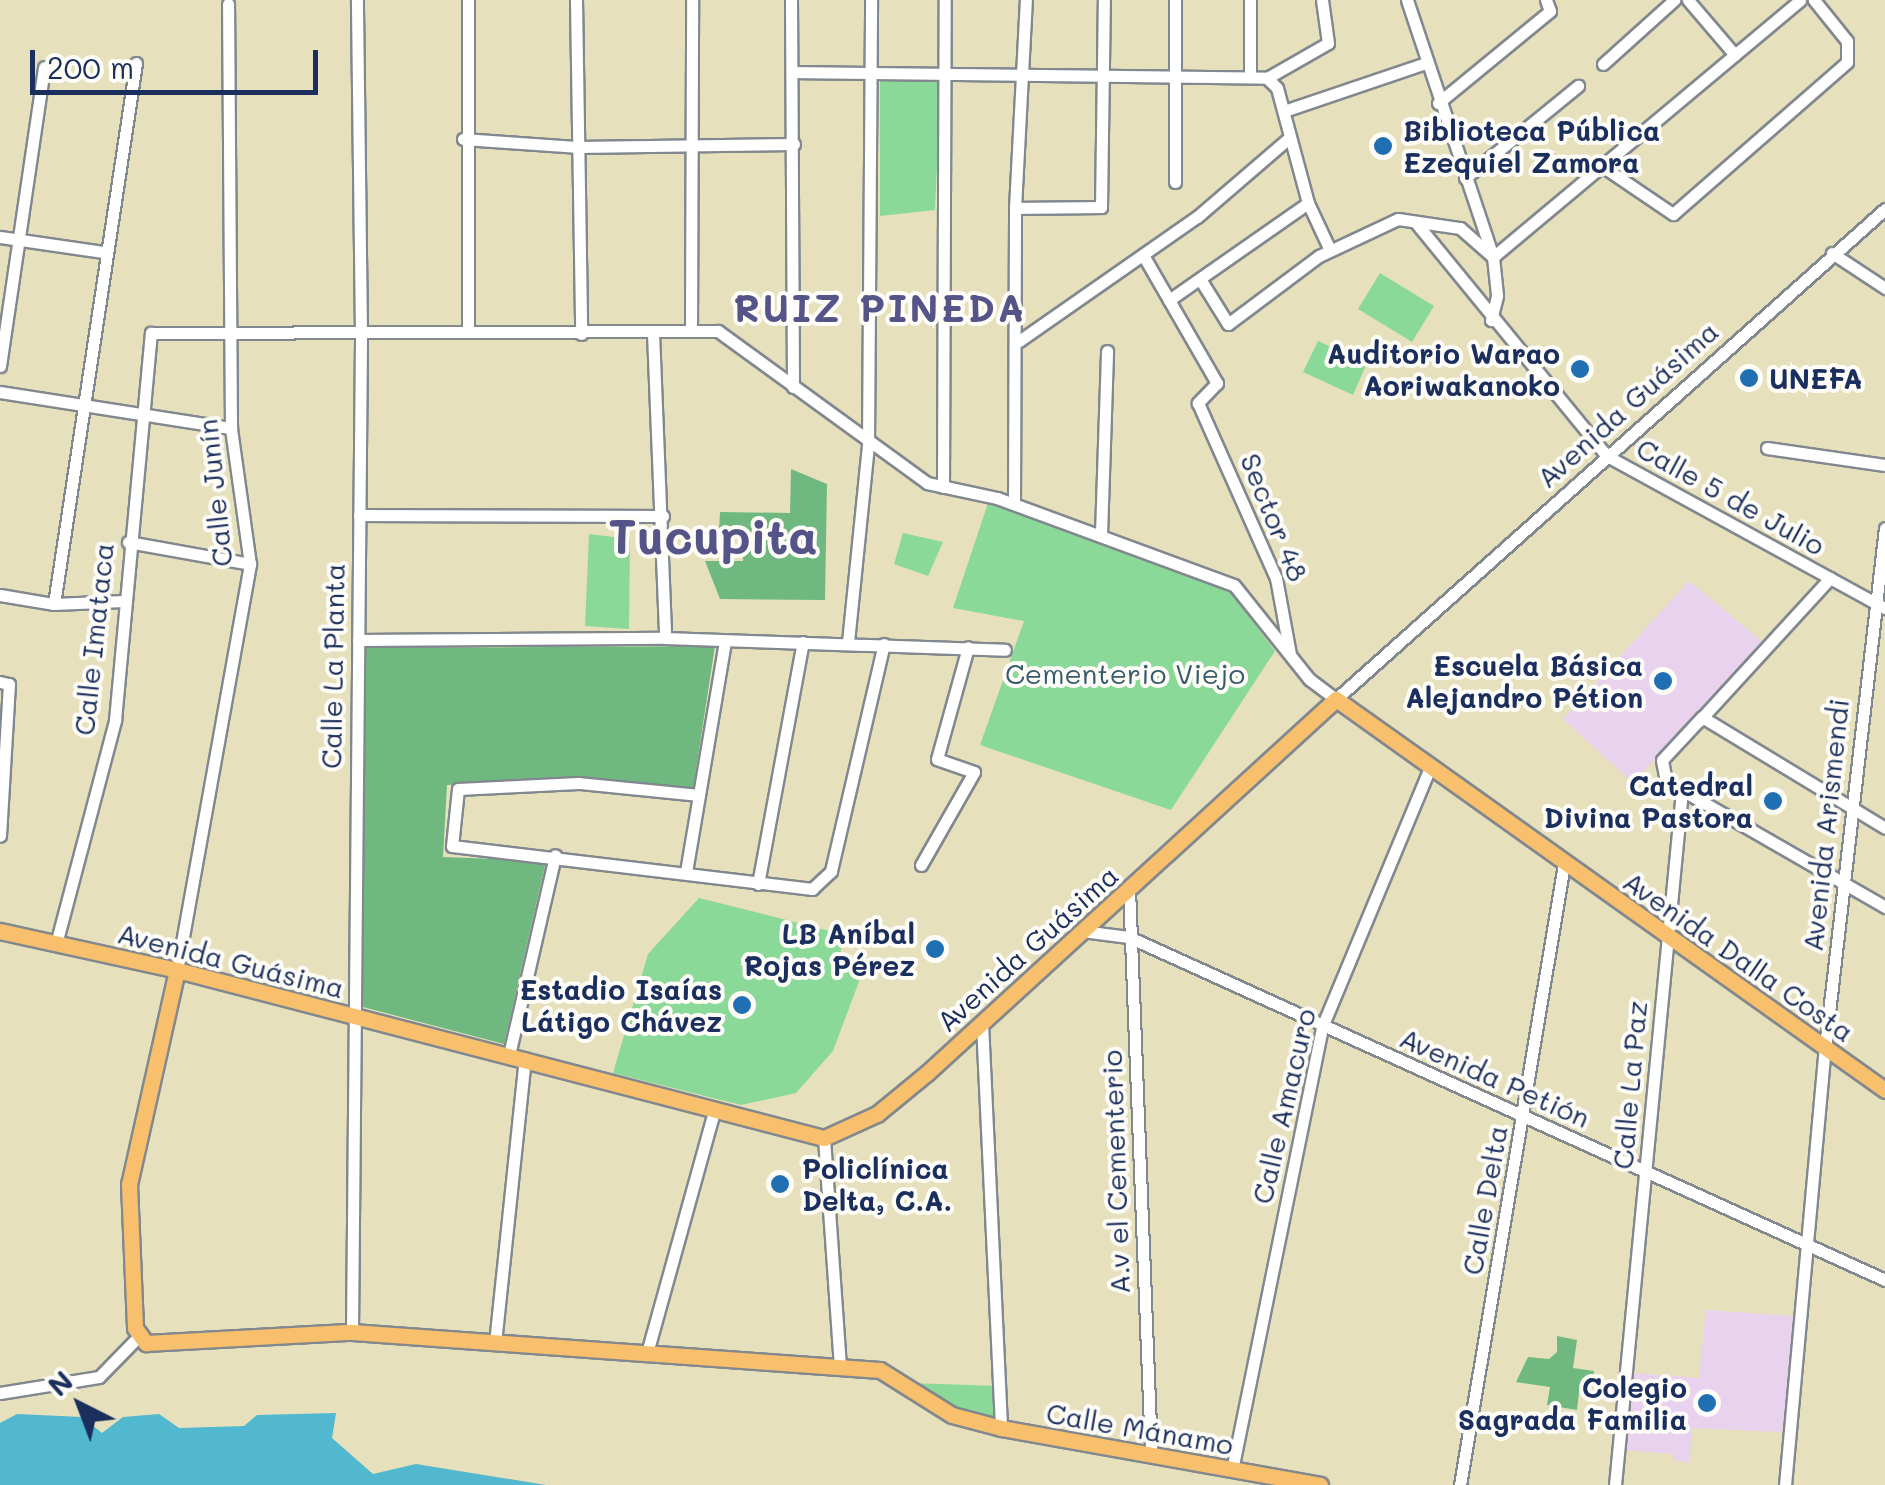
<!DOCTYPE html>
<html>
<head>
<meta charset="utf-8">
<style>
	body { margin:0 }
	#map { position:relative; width:1885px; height:1485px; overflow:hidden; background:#e7e0bd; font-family:Mali,sans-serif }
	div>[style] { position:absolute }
	.built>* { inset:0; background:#e8d2ee }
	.green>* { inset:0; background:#8ad998 }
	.forest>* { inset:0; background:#6fb980 }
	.water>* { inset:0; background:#51b8cf }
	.roads { filter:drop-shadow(2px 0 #81888e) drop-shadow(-2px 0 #81888e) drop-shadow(0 2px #81888e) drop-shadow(0 -2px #81888e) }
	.minor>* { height:11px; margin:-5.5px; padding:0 5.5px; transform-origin:5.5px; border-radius:5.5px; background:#fff }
	.major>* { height:15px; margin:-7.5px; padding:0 7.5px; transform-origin:7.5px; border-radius:7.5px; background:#f8bf6c }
	.dots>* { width:28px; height:28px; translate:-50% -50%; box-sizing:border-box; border:5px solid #fdfcf7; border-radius:50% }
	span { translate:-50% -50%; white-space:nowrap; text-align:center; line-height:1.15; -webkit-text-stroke:8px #fdfcf7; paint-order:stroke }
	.poi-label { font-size:28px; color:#1b2f5e; font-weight:700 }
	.left { translate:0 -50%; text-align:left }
	.right { translate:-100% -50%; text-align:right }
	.street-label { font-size:28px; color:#1b2f5e }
	.park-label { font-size:28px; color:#375a6c }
	.district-label { font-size:38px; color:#555488; font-weight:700; letter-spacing:2.5px }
	.town-label { font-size:48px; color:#555488; font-weight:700 }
	.north { position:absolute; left:30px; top:1355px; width:100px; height:100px; -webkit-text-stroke:8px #fdfcf7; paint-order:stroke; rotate:318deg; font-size:28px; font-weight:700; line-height:40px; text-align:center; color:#1b2f5e }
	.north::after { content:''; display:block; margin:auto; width:35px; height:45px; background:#1b2f5e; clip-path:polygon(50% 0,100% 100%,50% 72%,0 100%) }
	.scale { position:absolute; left:30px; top:50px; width:288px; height:45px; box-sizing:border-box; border:5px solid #1b2f5e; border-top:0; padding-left:12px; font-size:30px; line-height:35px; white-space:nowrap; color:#1b2f5e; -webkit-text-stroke:8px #fdfcf7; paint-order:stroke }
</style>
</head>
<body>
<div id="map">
	<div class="built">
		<div style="clip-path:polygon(1689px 581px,1764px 643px,1633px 783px,1563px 719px)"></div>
		<div style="clip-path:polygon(1706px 1310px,1795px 1316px,1782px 1432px,1692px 1428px,1689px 1463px,1673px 1460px,1673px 1454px,1626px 1450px,1631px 1373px,1699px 1378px)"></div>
	</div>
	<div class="green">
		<div style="clip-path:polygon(941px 79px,935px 210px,880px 216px,880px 80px)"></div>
		<div style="clip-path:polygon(1380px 273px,1434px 306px,1412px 342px,1358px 309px)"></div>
		<div style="clip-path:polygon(1318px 341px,1367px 363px,1353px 395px,1303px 372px)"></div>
		<div style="clip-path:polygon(988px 503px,1228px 589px,1275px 651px,1171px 810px,980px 745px,1024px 621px,953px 608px)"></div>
		<div style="clip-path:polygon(903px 533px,943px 542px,928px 576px,894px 564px)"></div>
		<div style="clip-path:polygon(589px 534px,630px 539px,629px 629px,585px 626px)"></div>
		<div style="clip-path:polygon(699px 898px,846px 935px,838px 959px,860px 979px,833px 1051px,796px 1093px,741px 1105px,613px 1073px,648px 954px)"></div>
		<div style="clip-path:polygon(909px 1383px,999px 1386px,1001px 1428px,952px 1415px)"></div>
	</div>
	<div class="forest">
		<div style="clip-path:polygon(791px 469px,827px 484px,825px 600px,720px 599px,705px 561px,743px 561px,744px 532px,719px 531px,720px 512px,790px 513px)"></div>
		<div style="clip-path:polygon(715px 646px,693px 789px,580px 779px,447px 785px,443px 857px,546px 861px,504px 1044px,359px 1006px,365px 648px)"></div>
		<div style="clip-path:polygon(1557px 1336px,1577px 1340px,1573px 1368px,1594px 1371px,1592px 1385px,1580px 1384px,1577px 1410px,1547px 1405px,1550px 1387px,1516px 1382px,1528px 1357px,1549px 1359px,1557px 1352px)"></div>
	</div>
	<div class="water">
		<div style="clip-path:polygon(336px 1413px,332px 1438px,373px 1474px,416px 1464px,546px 1485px,0 1485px,0 1423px,17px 1414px,82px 1417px,102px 1433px,123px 1417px,159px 1414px,179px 1428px,244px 1426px,257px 1415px)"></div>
	</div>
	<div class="roads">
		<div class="minor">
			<div style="left:468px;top:0;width:332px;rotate:90deg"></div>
			<div style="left:576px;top:0;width:334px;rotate:89.1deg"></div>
			<div style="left:791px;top:0;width:387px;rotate:89.7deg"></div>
			<div style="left:1250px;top:0;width:77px;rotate:90deg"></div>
			<div style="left:1407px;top:0;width:271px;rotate:71.5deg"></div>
			<div style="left:1493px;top:257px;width:39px;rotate:84deg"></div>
			<div style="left:1497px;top:296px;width:25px;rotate:104deg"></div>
			<div style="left:1688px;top:0;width:72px;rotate:49.5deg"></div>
			<div style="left:1603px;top:64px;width:96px;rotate:-42deg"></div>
			<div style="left:793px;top:72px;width:474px;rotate:0.7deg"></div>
			<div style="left:1267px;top:78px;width:70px;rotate:-29.8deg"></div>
			<div style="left:1328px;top:43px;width:43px;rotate:-97.9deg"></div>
			<div style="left:1267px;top:78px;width:14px;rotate:45deg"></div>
			<div style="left:1277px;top:88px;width:119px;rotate:74.9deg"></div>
			<div style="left:1308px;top:203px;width:52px;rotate:64.9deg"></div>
			<div style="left:1438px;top:103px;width:145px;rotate:-39.4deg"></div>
			<div style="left:1550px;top:11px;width:12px;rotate:-110deg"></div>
			<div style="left:1284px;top:111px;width:150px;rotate:-18.7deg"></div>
			<div style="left:463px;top:139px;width:113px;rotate:4deg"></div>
			<div style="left:576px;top:147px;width:218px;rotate:-0.8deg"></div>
			<div style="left:1602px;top:166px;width:86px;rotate:34.1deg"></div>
			<div style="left:1673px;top:214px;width:231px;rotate:-41.1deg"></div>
			<div style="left:1847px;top:62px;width:21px;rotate:-90deg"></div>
			<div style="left:1847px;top:41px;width:53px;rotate:-128.8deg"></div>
			<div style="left:1465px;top:178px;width:146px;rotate:-39.2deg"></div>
			<div style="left:1175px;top:182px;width:182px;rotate:-90deg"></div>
			<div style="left:1015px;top:208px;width:86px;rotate:-0.7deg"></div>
			<div style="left:1101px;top:207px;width:207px;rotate:-89.2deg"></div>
			<div style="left:1417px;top:224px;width:300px;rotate:50.7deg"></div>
			<div style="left:1607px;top:456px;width:317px;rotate:28.7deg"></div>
			<div style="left:0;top:237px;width:104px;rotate:8.3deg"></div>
			<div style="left:1832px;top:253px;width:64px;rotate:33.4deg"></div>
			<div style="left:1143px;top:255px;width:148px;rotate:60deg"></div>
			<div style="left:1217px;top:383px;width:28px;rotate:134deg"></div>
			<div style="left:1198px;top:403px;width:192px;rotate:66deg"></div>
			<div style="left:1276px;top:578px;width:77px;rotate:79.6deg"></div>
			<div style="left:1200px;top:279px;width:53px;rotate:58.1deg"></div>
			<div style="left:1228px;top:324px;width:114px;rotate:-36.8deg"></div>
			<div style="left:1319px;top:256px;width:87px;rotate:-25.1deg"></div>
			<div style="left:1398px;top:219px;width:63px;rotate:8.3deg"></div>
			<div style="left:1460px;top:228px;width:44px;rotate:41.3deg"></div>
			<div style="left:1493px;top:257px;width:400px;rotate:-39.9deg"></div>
			<div style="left:1169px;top:300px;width:169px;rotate:-34.9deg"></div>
			<div style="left:691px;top:331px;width:331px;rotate:-89.8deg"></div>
			<div style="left:653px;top:333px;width:305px;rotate:87.7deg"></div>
			<div style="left:1019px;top:341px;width:217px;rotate:-34.9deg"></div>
			<div style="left:1197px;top:217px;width:121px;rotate:-40.7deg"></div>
			<div style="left:0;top:366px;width:302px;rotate:-81.6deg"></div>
			<div style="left:0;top:392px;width:234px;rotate:8.9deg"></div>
			<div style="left:1767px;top:448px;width:119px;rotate:8.2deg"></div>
			<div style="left:943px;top:487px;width:487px;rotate:-89.8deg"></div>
			<div style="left:1014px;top:504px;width:296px;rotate:-89.8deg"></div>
			<div style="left:1015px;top:208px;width:208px;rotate:-87deg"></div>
			<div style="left:359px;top:515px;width:304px;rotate:0.2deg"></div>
			<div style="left:1101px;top:534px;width:183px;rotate:-88.1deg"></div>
			<div style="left:128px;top:542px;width:124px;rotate:10.2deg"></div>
			<div style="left:0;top:595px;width:55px;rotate:9.5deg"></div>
			<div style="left:54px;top:604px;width:70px;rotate:-2.5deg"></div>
			<div style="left:54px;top:604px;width:547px;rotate:-81.38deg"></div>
			<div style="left:358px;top:640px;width:307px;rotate:-0.4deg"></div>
			<div style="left:665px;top:638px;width:340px;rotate:2deg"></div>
			<div style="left:848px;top:642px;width:199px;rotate:-84.2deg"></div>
			<div style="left:868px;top:444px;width:444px;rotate:-89.6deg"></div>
			<div style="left:0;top:682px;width:9px;rotate:13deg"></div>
			<div style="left:9px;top:684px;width:152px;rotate:93.4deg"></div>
			<div style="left:1699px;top:721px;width:194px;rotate:-47.5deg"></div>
			<div style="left:1680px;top:789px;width:237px;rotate:29.9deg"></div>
			<div style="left:699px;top:795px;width:122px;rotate:-174.3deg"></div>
			<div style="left:578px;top:783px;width:120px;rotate:177.1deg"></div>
			<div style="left:458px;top:789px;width:57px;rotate:96deg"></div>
			<div style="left:452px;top:846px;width:363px;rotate:6.8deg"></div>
			<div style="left:812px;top:889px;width:26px;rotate:-43deg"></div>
			<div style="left:831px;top:871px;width:233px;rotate:-76.9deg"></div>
			<div style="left:921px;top:865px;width:107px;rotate:-60.3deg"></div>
			<div style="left:974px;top:772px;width:39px;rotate:-161deg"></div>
			<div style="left:937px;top:759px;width:116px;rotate:-74.5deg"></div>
			<div style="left:686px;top:872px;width:233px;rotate:-80.4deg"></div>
			<div style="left:758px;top:884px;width:246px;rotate:-79.5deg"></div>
			<div style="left:1129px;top:888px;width:565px;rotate:87.77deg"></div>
			<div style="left:1082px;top:931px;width:47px;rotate:7.3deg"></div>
			<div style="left:1129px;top:937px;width:830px;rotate:24.4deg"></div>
			<div style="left:56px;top:944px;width:232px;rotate:-75.2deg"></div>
			<div style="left:115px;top:720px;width:389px;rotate:-84.7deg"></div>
			<div style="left:151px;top:333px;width:567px;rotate:-0.2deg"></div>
			<div style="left:718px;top:331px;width:258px;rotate:36deg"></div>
			<div style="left:927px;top:483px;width:72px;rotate:12.1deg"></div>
			<div style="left:997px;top:498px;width:252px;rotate:20.2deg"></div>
			<div style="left:1234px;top:585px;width:120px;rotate:51.4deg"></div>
			<div style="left:1309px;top:679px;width:34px;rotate:37deg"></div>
			<div style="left:1336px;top:699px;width:736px;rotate:-41.75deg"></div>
			<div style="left:177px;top:970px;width:413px;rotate:-79.8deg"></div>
			<div style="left:250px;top:564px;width:137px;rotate:-98deg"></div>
			<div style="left:231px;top:428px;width:424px;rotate:-90.4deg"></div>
			<div style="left:982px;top:1023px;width:405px;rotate:87.3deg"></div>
			<div style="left:509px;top:1055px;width:205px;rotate:-77deg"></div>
			<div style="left:824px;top:1138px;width:230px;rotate:86deg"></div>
			<div style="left:352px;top:1332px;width:998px;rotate:-89.48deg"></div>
			<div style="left:361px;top:334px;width:334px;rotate:-90.7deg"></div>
			<div style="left:495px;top:1343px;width:286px;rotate:-84deg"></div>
			<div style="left:647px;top:1353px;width:254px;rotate:-74.5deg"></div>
			<div style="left:0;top:1393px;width:100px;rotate:-9.2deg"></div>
			<div style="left:99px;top:1377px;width:56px;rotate:-45.7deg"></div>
			<div style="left:1232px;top:1470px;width:452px;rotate:-78.5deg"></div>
			<div style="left:1322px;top:1027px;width:281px;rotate:-67.4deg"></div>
			<div style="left:1460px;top:1485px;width:630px;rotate:-80.49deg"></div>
			<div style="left:1615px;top:1485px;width:697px;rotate:-84.49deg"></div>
			<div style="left:1682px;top:791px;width:19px;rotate:-148deg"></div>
			<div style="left:1666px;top:781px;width:21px;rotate:-101deg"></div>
			<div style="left:1662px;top:760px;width:59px;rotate:-47.1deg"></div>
			<div style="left:1702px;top:717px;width:214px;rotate:31.2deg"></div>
			<div style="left:1785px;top:1485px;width:440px;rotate:-84.8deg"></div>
			<div style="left:1825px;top:1047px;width:522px;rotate:-83.41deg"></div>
		</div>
		<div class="major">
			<div style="left:0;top:931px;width:181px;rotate:12.4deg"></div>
			<div style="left:177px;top:970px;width:668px;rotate:14.56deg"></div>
			<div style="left:824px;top:1138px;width:58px;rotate:-24.4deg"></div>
			<div style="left:877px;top:1114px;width:65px;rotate:-39.4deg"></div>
			<div style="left:927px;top:1073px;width:554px;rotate:-42.44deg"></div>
			<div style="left:1336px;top:699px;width:674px;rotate:35.46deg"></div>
			<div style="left:177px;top:970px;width:219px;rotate:102.6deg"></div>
			<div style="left:129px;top:1184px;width:144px;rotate:87.6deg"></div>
			<div style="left:135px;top:1328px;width:19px;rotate:54deg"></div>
			<div style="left:146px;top:1343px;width:206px;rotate:-3.1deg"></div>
			<div style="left:352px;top:1332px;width:529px;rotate:4.12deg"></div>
			<div style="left:880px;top:1370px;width:85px;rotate:32deg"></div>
			<div style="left:952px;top:1415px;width:51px;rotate:14.9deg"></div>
			<div style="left:1001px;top:1428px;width:324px;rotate:10.1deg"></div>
		</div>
	</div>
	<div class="dots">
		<div style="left:1383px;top:146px;background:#1f6fb2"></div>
		<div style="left:1580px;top:369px;background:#1f6fb2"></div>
		<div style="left:1749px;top:378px;background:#1f6fb2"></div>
		<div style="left:1663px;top:681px;background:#1f6fb2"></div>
		<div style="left:1773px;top:801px;background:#1f6fb2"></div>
		<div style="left:935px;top:949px;background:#1f6fb2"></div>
		<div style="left:742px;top:1005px;background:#1f6fb2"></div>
		<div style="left:780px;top:1184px;background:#1f6fb2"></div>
		<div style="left:1707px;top:1403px;background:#1f6fb2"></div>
	</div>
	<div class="poi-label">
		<span class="left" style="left:1403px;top:146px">Biblioteca Pública<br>Ezequiel Zamora</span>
		<span class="right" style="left:1560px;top:369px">Auditorio Warao<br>Aoriwakanoko</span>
		<span class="left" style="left:1769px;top:378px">UNEFA</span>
		<span class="right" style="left:1643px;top:681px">Escuela Básica<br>Alejandro Pétion</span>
		<span class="right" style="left:1753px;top:801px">Catedral<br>Divina Pastora</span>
		<span class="right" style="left:915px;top:949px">LB Aníbal<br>Rojas Pérez</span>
		<span class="right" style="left:722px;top:1005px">Estadio Isaías<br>Látigo Chávez</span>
		<span class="left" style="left:802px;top:1184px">Policlínica<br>Delta, C.A.</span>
		<span class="right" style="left:1687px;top:1403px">Colegio<br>Sagrada Familia</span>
	</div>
	<div class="street-label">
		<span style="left:1627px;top:404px;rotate:-42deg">Avenida Guásima</span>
		<span style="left:214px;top:493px;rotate:-96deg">Calle Junín</span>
		<span style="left:1731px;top:496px;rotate:29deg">Calle 5 de Julio</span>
		<span style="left:1275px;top:517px;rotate:68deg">Sector 48</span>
		<span style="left:93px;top:639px;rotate:-84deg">Calle Imataca</span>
		<span style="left:332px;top:666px;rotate:-89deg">Calle La Planta</span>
		<span style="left:1825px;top:825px;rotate:-84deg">Avenida Arismendi</span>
		<span style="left:1027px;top:948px;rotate:-42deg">Avenida Guásima</span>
		<span style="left:1739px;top:956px;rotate:35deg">Avenida Dalla Costa</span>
		<span style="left:231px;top:960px;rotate:14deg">Avenida Guásima</span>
		<span style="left:1495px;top:1077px;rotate:24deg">Avenida Petión</span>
		<span style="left:1629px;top:1085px;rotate:-85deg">Calle La Paz</span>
		<span style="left:1283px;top:1106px;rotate:-77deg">Calle Amacuro</span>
		<span style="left:1115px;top:1172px;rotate:-92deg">A.v el Cementerio</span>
		<span style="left:1484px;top:1200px;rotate:-80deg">Calle Delta</span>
		<span style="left:1140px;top:1428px;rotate:10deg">Calle Mánamo</span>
	</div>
	<div class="park-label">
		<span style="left:1125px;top:673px">Cementerio Viejo</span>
	</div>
	<div class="district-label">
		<span style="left:880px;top:308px">RUIZ PINEDA</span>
	</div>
	<div class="town-label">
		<span style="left:713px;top:536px">Tucupita</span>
	</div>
	<div class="north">N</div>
	<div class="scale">200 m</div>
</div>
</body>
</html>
